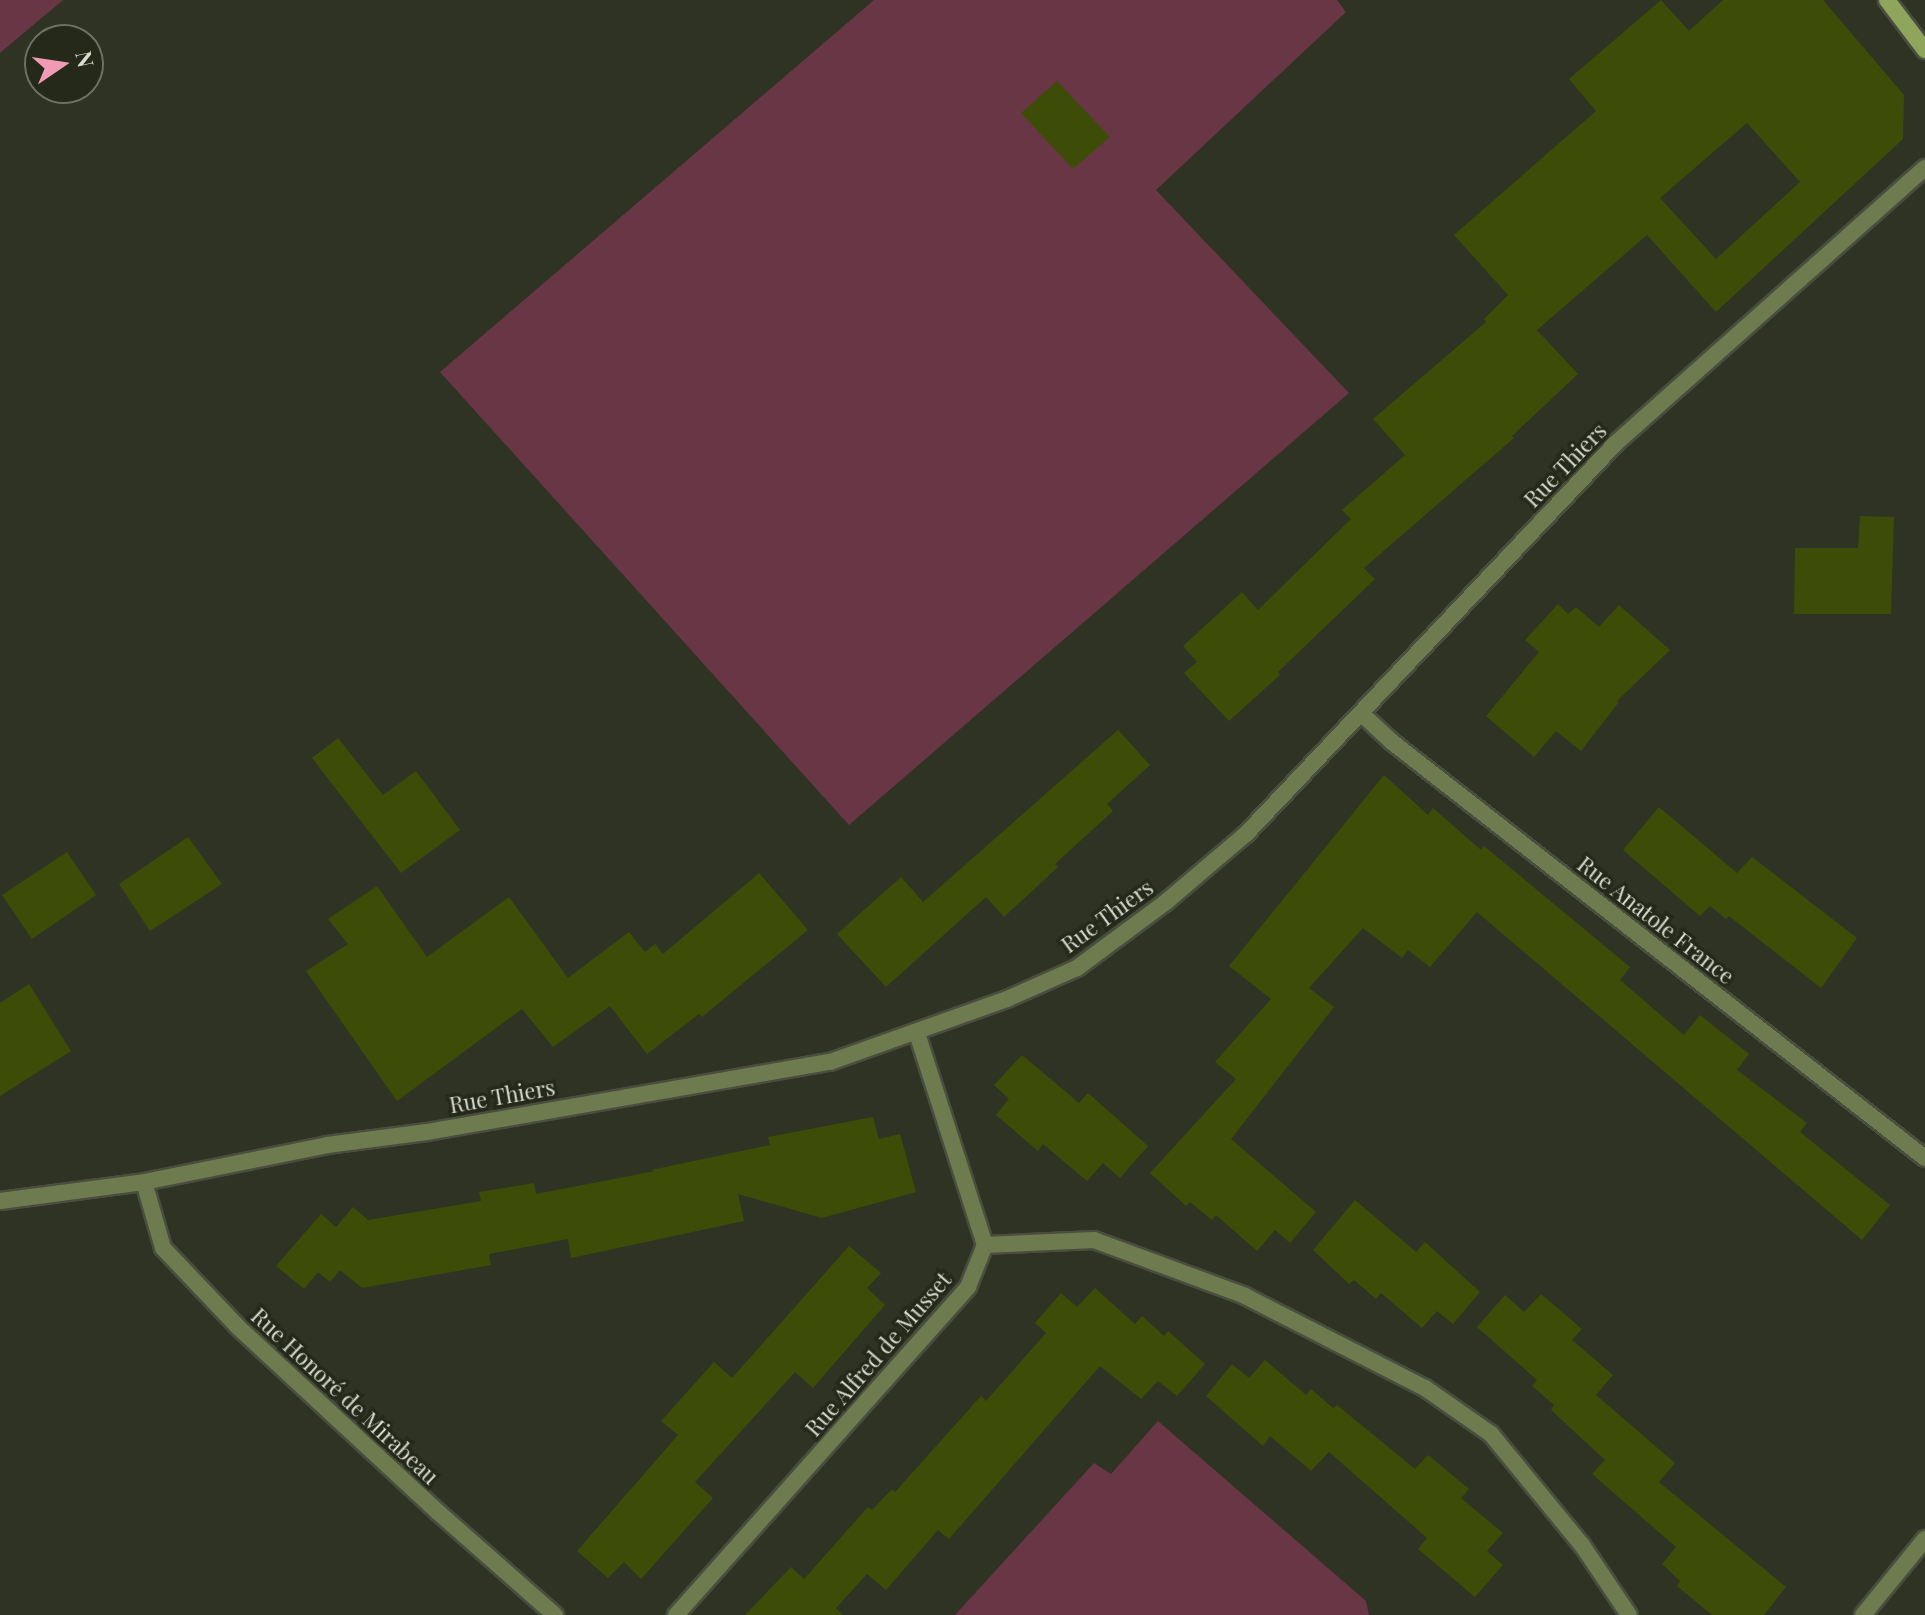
<!DOCTYPE html>
<html>
<head>
<meta charset="utf-8">
<style>
	body { margin:0 }
	#map { position:relative; width:1925px; height:1615px; overflow:hidden; background:#2e3323; font-family:"Playfair Display",serif }
	div>[style] { position:absolute }
	.green>* { inset:0; background:#693646 }
	.building>* { inset:0; background:#3d4d08 }
	.roads { filter:drop-shadow(2px 0 #494e3f) drop-shadow(-2px 0 #494e3f) drop-shadow(0 2px #494e3f) drop-shadow(0 -2px #494e3f) }
	.minor>* { height:16px; margin:-8px; padding:0 8px; transform-origin:8px; border-radius:8px; background:#6d7b4e }
	.tertiary>* { height:16px; margin:-8px; padding:0 8px; transform-origin:8px; border-radius:8px; background:#6d7b4e }
	.secondary>* { height:16px; margin:-8px; padding:0 8px; transform-origin:8px; border-radius:8px; background:#8fa55b }
	span { translate:-50% -50%; white-space:nowrap; text-align:center; line-height:1.15; -webkit-text-stroke:7px #242919; paint-order:stroke }
	.street-label { font-size:22px; color:#d9dcd2 }
	.north { position:absolute; left:24px; top:24px; width:80px; height:80px; box-sizing:border-box; background:#242919; border:2px solid #6c7163; border-radius:50%; rotate:77deg; font-size:22px; font-weight:700; line-height:32px; text-align:center; color:#d9dcd2 }
	.north::after { content:''; display:block; margin:auto; width:28px; height:36px; background:#f19ab4; clip-path:polygon(50% 0,100% 100%,50% 72%,0 100%) }
</style>
</head>
<body>
<div id="map">
	<div class="green">
		<div style="clip-path:polygon(0 0,63px 0,0 53px)"></div>
		<div style="clip-path:polygon(874px 0,1337px 0,1346px 12px,1156px 190px,1349px 393px,849px 825px,440px 372px)"></div>
		<div style="clip-path:polygon(1158px 1421px,1366px 1601px,1369px 1615px,955px 1615px,1094px 1463px,1111px 1474px)"></div>
	</div>
	<div class="building">
		<div style="clip-path:polygon(evenodd,1661px 0,1689px 31px,1723px 0,1823px 0,1904px 95px,1903px 139px,1716px 312px,1647px 235px,1537px 330px,1578px 374px,1512px 436px,1514px 438px,1364px 568px,1375px 579px,1278px 672px,1280px 675px,1229px 721px,1184px 673px,1197px 662px,1183px 646px,1242px 592px,1258px 610px,1351px 519px,1342px 510px,1405px 455px,1373px 419px,1486px 322px,1484px 319px,1508px 295px,1454px 235px,1596px 111px,1569px 79px,1661px 0,1747px 123px,1800px 182px,1716px 259px,1660px 198px,1747px 123px)"></div>
		<div style="clip-path:polygon(1057px 81px,1110px 137px,1073px 169px,1021px 113px)"></div>
		<div style="clip-path:polygon(1860px 516px,1894px 517px,1891px 614px,1794px 614px,1795px 548px,1858px 548px)"></div>
		<div style="clip-path:polygon(1558px 604px,1568px 614px,1576px 607px,1599px 627px,1619px 605px,1670px 650px,1617px 701px,1619px 702px,1581px 751px,1556px 731px,1534px 757px,1486px 716px,1539px 652px,1525px 640px)"></div>
		<div style="clip-path:polygon(1118px 730px,1150px 765px,1107px 804px,1113px 811px,1055px 864px,1058px 867px,1004px 917px,986px 897px,886px 987px,837px 934px,901px 877px,923px 902px)"></div>
		<div style="clip-path:polygon(338px 738px,383px 795px,416px 771px,460px 830px,401px 873px,312px 758px)"></div>
		<div style="clip-path:polygon(1384px 775px,1428px 815px,1433px 808px,1481px 850px,1484px 846px,1630px 967px,1620px 980px,1684px 1035px,1700px 1015px,1749px 1054px,1737px 1070px,1807px 1123px,1800px 1132px,1890px 1205px,1862px 1240px,1477px 912px,1430px 967px,1408px 950px,1402px 958px,1363px 928px,1309px 988px,1334px 1007px,1231px 1139px,1316px 1212px,1290px 1243px,1275px 1230px,1257px 1251px,1216px 1215px,1212px 1220px,1190px 1202px,1186px 1206px,1150px 1173px,1236px 1079px,1215px 1062px,1271px 999px,1229px 966px)"></div>
		<div style="clip-path:polygon(1659px 807px,1737px 873px,1752px 857px,1857px 938px,1821px 988px,1729px 916px,1726px 919px,1710px 906px,1700px 916px,1623px 850px)"></div>
		<div style="clip-path:polygon(188px 837px,222px 884px,150px 931px,119px 884px)"></div>
		<div style="clip-path:polygon(67px 852px,96px 895px,32px 939px,2px 895px)"></div>
		<div style="clip-path:polygon(759px 873px,808px 930px,702px 1017px,699px 1014px,647px 1054px,610px 1006px,553px 1047px,522px 1009px,397px 1101px,306px 971px,348px 944px,328px 919px,377px 886px,427px 957px,509px 897px,568px 978px,629px 932px,645px 952px,655px 944px,663px 954px)"></div>
		<div style="clip-path:polygon(29px 984px,71px 1051px,0 1096px,0 1003px)"></div>
		<div style="clip-path:polygon(1022px 1055px,1079px 1103px,1088px 1093px,1148px 1146px,1120px 1178px,1103px 1163px,1087px 1181px,1043px 1144px,1038px 1151px,996px 1115px,1009px 1099px,994px 1085px)"></div>
		<div style="clip-path:polygon(873px 1117px,879px 1139px,900px 1134px,916px 1192px,822px 1218px,738px 1194px,744px 1221px,571px 1258px,568px 1239px,489px 1254px,491px 1265px,362px 1288px,340px 1270px,330px 1282px,318px 1272px,304px 1289px,276px 1266px,321px 1214px,336px 1227px,353px 1207px,368px 1220px,481px 1201px,479px 1192px,534px 1183px,536px 1194px,655px 1171px,651px 1170px,770px 1145px,768px 1137px)"></div>
		<div style="clip-path:polygon(1355px 1200px,1416px 1252px,1425px 1242px,1480px 1292px,1453px 1324px,1437px 1311px,1422px 1328px,1381px 1293px,1376px 1299px,1354px 1280px,1349px 1284px,1313px 1250px)"></div>
		<div style="clip-path:polygon(849px 1246px,881px 1273px,867px 1288px,885px 1305px,813px 1388px,795px 1372px,695px 1482px,713px 1498px,641px 1579px,624px 1562px,608px 1578px,577px 1551px,678px 1435px,661px 1421px,714px 1362px,732px 1378px)"></div>
		<div style="clip-path:polygon(1095px 1288px,1135px 1324px,1142px 1316px,1164px 1336px,1168px 1331px,1205px 1364px,1177px 1396px,1158px 1381px,1141px 1399px,1100px 1366px,949px 1539px,938px 1530px,886px 1590px,867px 1574px,836px 1608px,843px 1615px,745px 1615px,791px 1567px,804px 1579px,868px 1507px,872px 1510px,892px 1489px,895px 1492px,981px 1396px,986px 1401px,1046px 1333px,1035px 1323px,1061px 1293px,1077px 1307px)"></div>
		<div style="clip-path:polygon(1541px 1294px,1582px 1329px,1572px 1340px,1613px 1375px,1596px 1395px,1675px 1463px,1659px 1482px,1786px 1587px,1764px 1615px,1712px 1615px,1677px 1586px,1680px 1581px,1662px 1564px,1676px 1547px,1592px 1474px,1605px 1460px,1551px 1410px,1554px 1405px,1532px 1386px,1537px 1380px,1477px 1327px,1505px 1295px,1524px 1312px)"></div>
		<div style="clip-path:polygon(1265px 1360px,1306px 1395px,1311px 1389px,1333px 1408px,1337px 1405px,1415px 1469px,1428px 1455px,1469px 1489px,1461px 1498px,1503px 1533px,1487px 1551px,1503px 1565px,1475px 1597px,1418px 1549px,1427px 1538px,1329px 1452px,1311px 1471px,1270px 1436px,1263px 1446px,1206px 1396px,1232px 1364px,1249px 1378px)"></div>
	</div>
	<div class="roads">
		<div class="minor">
			<div style="left:1362px;top:714px;width:41px;rotate:43deg"></div>
			<div style="left:1392px;top:742px;width:676px;rotate:37.97deg"></div>
			<div style="left:144px;top:1182px;width:69px;rotate:73.9deg"></div>
			<div style="left:163px;top:1248px;width:108px;rotate:46.5deg"></div>
			<div style="left:237px;top:1326px;width:274px;rotate:42.8deg"></div>
			<div style="left:438px;top:1512px;width:156px;rotate:41.4deg"></div>
			<div style="left:985px;top:1245px;width:109px;rotate:-2.6deg"></div>
			<div style="left:1094px;top:1240px;width:161px;rotate:20.3deg"></div>
			<div style="left:1245px;top:1296px;width:202px;rotate:27.1deg"></div>
			<div style="left:1425px;top:1388px;width:80px;rotate:34.9deg"></div>
			<div style="left:1491px;top:1434px;width:144px;rotate:50.7deg"></div>
			<div style="left:1582px;top:1545px;width:84px;rotate:56.1deg"></div>
			<div style="left:676px;top:1615px;width:439px;rotate:-48.3deg"></div>
			<div style="left:968px;top:1287px;width:45px;rotate:-68deg"></div>
			<div style="left:985px;top:1245px;width:223px;rotate:-107.8deg"></div>
			<div style="left:1863px;top:1615px;width:98px;rotate:-50.8deg"></div>
		</div>
		<div class="tertiary">
			<div style="left:0;top:1201px;width:145px;rotate:-7.5deg"></div>
			<div style="left:144px;top:1182px;width:187px;rotate:-11.4deg"></div>
			<div style="left:327px;top:1145px;width:101px;rotate:-7.4deg"></div>
			<div style="left:427px;top:1132px;width:409px;rotate:-9.9deg"></div>
			<div style="left:830px;top:1062px;width:188px;rotate:-19.6deg"></div>
			<div style="left:1007px;top:999px;width:77px;rotate:-23.9deg"></div>
			<div style="left:1077px;top:968px;width:111px;rotate:-36.6deg"></div>
			<div style="left:1166px;top:902px;width:105px;rotate:-40.4deg"></div>
			<div style="left:1246px;top:834px;width:537px;rotate:-46.58deg"></div>
			<div style="left:1615px;top:444px;width:415px;rotate:-41.7deg"></div>
		</div>
		<div class="secondary">
			<div style="left:1887px;top:0;width:63px;rotate:52.8deg"></div>
		</div>
	</div>
	<div class="street-label">
		<span style="left:1565px;top:465px;rotate:-46deg">Rue Thiers</span>
		<span style="left:1107px;top:916px;rotate:-36deg">Rue Thiers</span>
		<span style="left:1656px;top:920px;rotate:38deg">Rue Anatole France</span>
		<span style="left:502px;top:1096px;rotate:-10deg">Rue Thiers</span>
		<span style="left:878px;top:1354px;rotate:-49deg">Rue Alfred de Musset</span>
		<span style="left:345px;top:1396px;rotate:43deg">Rue Honoré de Mirabeau</span>
	</div>
	<div class="north">N</div>
</div>
</body>
</html>
